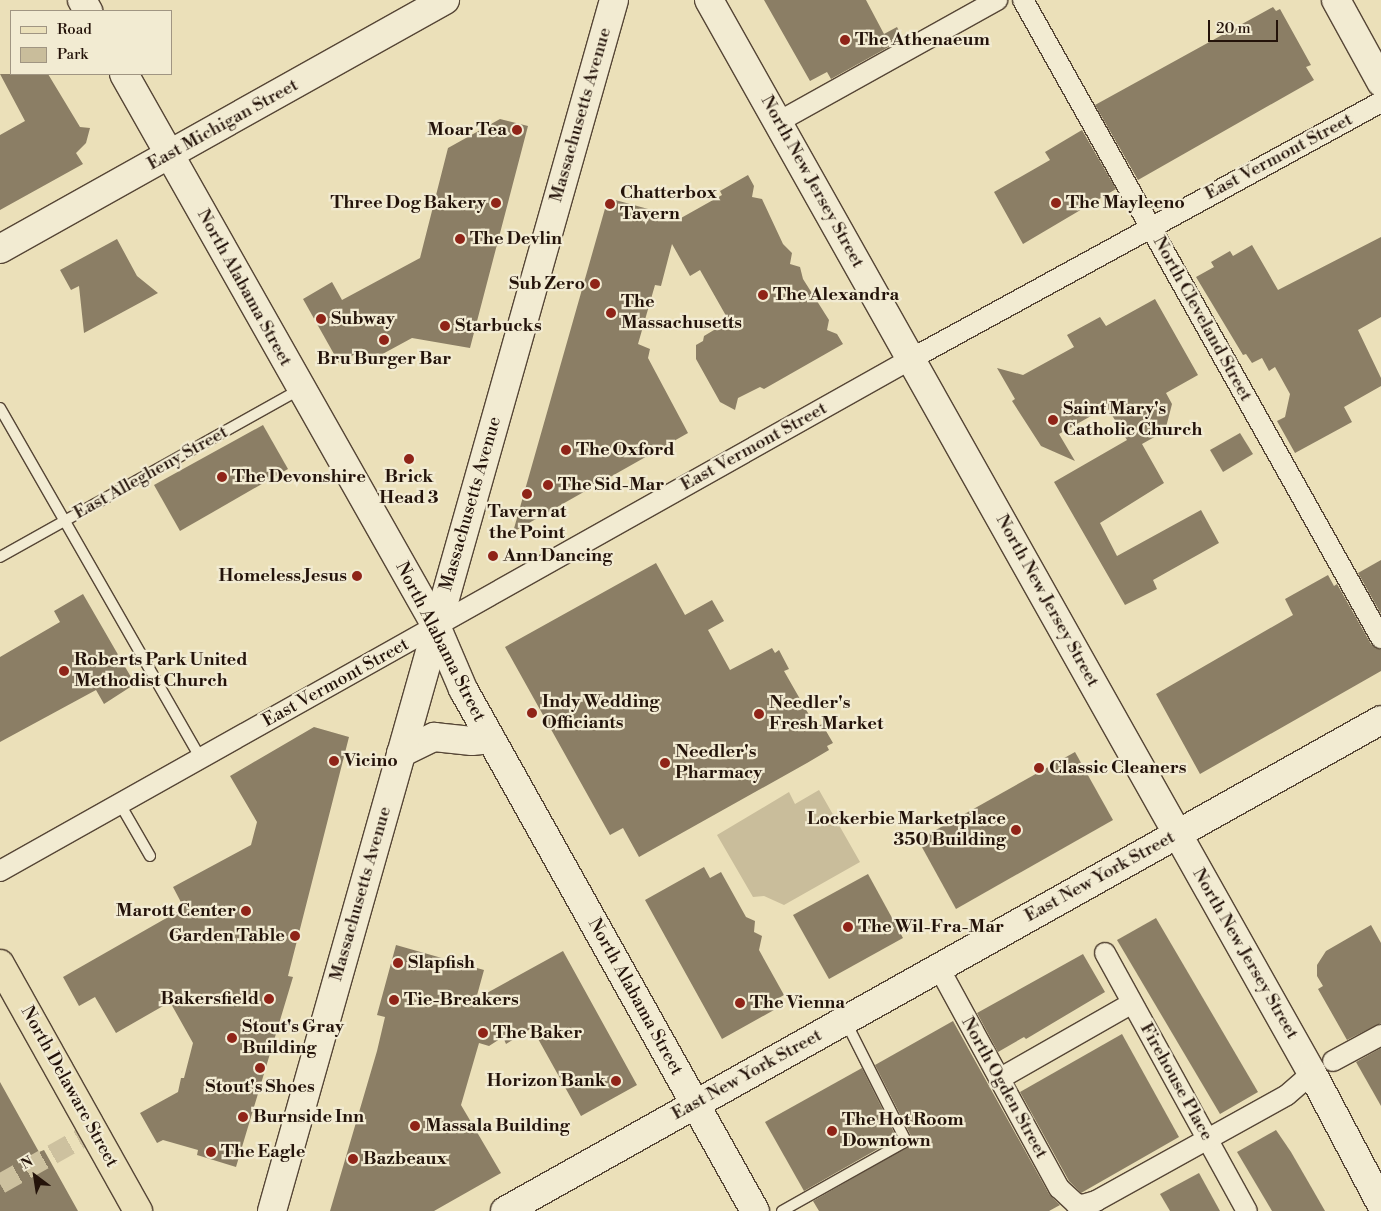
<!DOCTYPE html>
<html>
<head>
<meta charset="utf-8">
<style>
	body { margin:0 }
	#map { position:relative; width:1381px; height:1211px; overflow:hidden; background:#ebe0b9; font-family:"Libre Bodoni",serif }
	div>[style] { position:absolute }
	.green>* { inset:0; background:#c9bd9b }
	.building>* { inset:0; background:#8b7e65 }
	.minor-tunnel>* { height:20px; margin-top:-10px; transform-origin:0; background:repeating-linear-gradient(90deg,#cdc19f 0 20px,transparent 0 30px) }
	.roads { filter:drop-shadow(1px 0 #564636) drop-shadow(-1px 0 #564636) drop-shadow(0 1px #564636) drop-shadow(0 -1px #564636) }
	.service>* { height:10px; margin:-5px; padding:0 5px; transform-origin:5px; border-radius:5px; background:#f2ebd2 }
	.minor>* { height:20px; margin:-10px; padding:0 10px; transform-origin:10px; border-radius:10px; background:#f2ebd2 }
	.secondary>* { height:28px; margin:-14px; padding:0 14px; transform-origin:14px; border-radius:14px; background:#f2ebd2 }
	.primary>* { height:28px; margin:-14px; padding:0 14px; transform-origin:14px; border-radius:14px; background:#ebe0b9 }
	.dots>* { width:14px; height:14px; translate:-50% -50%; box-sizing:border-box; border:2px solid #f2ebd2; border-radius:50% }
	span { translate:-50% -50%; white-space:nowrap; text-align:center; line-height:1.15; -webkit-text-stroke:4.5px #f2ebd2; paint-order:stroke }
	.poi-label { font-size:18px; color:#24130a; font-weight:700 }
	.left { translate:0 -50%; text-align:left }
	.right { translate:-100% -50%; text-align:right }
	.street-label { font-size:18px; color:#24130a }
	.legend { position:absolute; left:10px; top:10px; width:162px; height:65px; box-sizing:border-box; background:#f2ebd2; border:1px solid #a09582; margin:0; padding:6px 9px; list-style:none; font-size:15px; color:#24130a }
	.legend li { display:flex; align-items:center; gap:10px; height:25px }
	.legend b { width:25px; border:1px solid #a09582 }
	.north { position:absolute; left:10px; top:1151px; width:50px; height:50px; -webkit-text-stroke:4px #f2ebd2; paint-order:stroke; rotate:329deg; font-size:14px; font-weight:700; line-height:20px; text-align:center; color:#24130a }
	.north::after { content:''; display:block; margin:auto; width:18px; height:22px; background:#24130a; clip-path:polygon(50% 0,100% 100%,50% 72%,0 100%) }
	.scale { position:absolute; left:1208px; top:20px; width:70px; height:22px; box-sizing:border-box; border:2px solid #24130a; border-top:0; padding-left:6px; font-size:15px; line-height:18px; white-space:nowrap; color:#24130a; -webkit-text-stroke:4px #f2ebd2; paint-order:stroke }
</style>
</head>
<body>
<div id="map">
	<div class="green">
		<div style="clip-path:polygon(819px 790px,860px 862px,784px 905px,764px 896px,753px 897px,717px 835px,789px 792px,795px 804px)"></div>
	</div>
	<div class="building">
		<div style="clip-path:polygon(764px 0,866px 0,884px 34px,897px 27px,903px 39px,831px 79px,827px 72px,810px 81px)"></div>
		<div style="clip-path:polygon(1273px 7px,1276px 11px,1280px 9px,1311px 65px,1306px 67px,1314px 80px,1138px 180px,1095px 105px)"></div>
		<div style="clip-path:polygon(0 74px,48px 74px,80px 127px,90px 128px,86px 143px,76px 153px,83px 164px,0 210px,0 135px,25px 121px)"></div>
		<div style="clip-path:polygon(500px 119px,528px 126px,470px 348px,412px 338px,366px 363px,359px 352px,339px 363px,303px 299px,332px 282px,342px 300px,420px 258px,448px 148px)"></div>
		<div style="clip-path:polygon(1082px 130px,1116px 189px,1023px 244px,994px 192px,1050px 160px,1045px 152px)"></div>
		<div style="clip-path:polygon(748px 175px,754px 186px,752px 197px,762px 199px,783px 244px,792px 253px,790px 264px,800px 267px,803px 279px,829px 320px,827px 330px,837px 334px,843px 344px,764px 389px,760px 387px,738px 398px,735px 410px,720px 402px,696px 359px,696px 345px,703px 341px,704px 336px,729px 321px,700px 270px,690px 276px,672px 244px,661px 286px,655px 285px,638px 344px,650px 349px,648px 358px,688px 433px,513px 532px,608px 198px,681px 218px,722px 195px,720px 191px)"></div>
		<div style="clip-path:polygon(1381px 237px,1381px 317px,1358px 330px,1381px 378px,1381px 386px,1344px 407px,1352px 422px,1295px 453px,1277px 421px,1285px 417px,1290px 394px,1275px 367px,1269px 371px,1262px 358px,1252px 363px,1246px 354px,1243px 355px,1196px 277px,1214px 267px,1211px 262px,1230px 251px,1233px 256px,1252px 245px,1278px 290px)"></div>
		<div style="clip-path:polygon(117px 239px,137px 276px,158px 293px,84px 333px,79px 286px,71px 290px,60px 270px)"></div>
		<div style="clip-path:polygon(1155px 299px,1198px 375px,1166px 393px,1172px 404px,1165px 431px,1142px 444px,1164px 483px,1100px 523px,1117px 556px,1201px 510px,1219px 543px,1153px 580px,1157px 589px,1125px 605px,1054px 482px,1127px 440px,1107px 407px,1059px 434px,1075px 461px,1041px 446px,1012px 401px,1015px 399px,997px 368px,1023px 375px,1074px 347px,1067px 335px,1100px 317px,1106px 326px)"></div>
		<div style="clip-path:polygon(263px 425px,288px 469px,180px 531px,154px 485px)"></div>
		<div style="clip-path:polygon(1240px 433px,1253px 454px,1223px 472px,1210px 450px)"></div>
		<div style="clip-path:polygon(1381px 560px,1381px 614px,1358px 573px)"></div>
		<div style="clip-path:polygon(656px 563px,685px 615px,712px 600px,724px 621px,708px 630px,730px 670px,772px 648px,775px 653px,779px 650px,789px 669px,784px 671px,816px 727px,822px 724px,833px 743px,827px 746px,829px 750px,807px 763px,639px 857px,623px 828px,610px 835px,505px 647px)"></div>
		<div style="clip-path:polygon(1328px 575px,1334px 586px,1337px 584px,1371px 644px,1381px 650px,1381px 671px,1200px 774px,1156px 694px,1293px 615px,1285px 599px)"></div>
		<div style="clip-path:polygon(83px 594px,135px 684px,104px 704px,96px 690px,0 742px,0 657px,60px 622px,54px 611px)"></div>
		<div style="clip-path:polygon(314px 727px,349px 737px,288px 976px,293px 977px,236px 1167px,197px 1155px,198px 1150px,163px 1140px,157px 1143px,140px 1113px,178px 1092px,181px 1078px,184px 1078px,193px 1043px,170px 1002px,116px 1033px,95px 997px,79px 1006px,63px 977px,184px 908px,173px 887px,251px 845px,257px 822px,230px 776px)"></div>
		<div style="clip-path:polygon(1075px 752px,1113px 820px,956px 909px,918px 840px)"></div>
		<div style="clip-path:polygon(704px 867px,710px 878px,721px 872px,746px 917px,755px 921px,754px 932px,762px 936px,759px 950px,784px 995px,777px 999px,781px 1006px,722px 1039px,645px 900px)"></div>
		<div style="clip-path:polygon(868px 874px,903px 938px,829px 979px,793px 915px)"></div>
		<div style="clip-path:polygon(1156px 918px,1258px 1092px,1220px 1114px,1117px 940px)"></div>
		<div style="clip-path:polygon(1371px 925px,1381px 943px,1381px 1023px,1347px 1040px,1318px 989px,1323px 986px,1317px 976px,1317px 965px,1326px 951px)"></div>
		<div style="clip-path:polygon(396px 945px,484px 970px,476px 999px,563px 951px,637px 1085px,581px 1116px,532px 1028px,506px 1044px,503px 1037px,489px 1046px,479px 1043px,461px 1105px,501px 1173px,434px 1211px,330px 1211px,377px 1051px,385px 1017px,377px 1015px)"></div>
		<div style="clip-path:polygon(1083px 954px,1105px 992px,1026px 1039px,1024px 1037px,998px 1052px,977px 1013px)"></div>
		<div style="clip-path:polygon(953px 1021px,1049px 1194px,1060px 1205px,1049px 1211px,819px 1211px,813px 1201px,912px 1144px,912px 1138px,875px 1065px)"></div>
		<div style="clip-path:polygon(1122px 1034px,1179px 1137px,1081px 1193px,1069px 1181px,1020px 1092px)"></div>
		<div style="clip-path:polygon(1381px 1048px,1381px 1106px,1356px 1062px)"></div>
		<div style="clip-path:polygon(862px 1068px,897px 1138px,804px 1191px,765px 1122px)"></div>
		<div style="clip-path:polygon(0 1082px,39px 1152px,44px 1150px,78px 1211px,0 1211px)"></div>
		<div style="clip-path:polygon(1276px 1130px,1291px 1152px,1325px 1211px,1272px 1211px,1237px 1152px)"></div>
		<div style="clip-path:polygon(1199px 1173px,1220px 1211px,1170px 1211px,1160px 1194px)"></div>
	</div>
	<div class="minor-tunnel">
		<div style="left:0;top:1184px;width:108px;rotate:-29.4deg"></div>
	</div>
	<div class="roads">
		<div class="service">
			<div style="left:0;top:408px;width:404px;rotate:60.2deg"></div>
			<div style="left:0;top:557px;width:344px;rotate:-29.2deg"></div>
			<div style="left:120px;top:804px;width:60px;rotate:60deg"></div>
			<div style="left:782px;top:1211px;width:142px;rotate:-29.4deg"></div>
			<div style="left:906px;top:1141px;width:133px;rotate:-116.8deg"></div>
		</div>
		<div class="minor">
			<div style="left:1023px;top:0;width:732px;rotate:60.7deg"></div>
			<div style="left:778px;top:122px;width:251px;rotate:-29.1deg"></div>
			<div style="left:0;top:871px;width:1045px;rotate:-29.34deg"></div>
			<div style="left:911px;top:359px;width:536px;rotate:-28.67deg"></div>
			<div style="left:1105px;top:953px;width:294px;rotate:61.2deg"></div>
			<div style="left:939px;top:968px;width:251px;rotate:61.4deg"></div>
			<div style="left:1059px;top:1188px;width:23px;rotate:43deg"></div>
			<div style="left:1076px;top:1204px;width:6px;rotate:9deg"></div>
			<div style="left:1082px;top:1205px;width:15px;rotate:-16deg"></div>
			<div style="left:1096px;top:1201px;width:218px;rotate:-29deg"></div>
			<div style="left:1287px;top:1095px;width:33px;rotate:-41deg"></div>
			<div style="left:1333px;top:1061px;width:55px;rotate:-28.4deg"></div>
			<div style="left:999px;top:1079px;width:153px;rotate:-29.7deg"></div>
		</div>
		<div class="secondary">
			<div style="left:82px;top:0;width:13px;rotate:61deg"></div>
			<div style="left:709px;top:0;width:1231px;rotate:60.67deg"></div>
			<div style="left:1312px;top:1073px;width:148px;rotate:62.2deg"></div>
			<div style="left:1336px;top:0;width:94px;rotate:61.2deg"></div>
			<div style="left:124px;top:74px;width:634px;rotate:60.52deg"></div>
			<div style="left:436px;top:626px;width:69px;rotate:66.8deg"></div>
			<div style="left:463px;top:689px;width:598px;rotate:60.78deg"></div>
			<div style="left:0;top:249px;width:510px;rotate:-29.23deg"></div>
			<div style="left:401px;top:753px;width:37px;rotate:-26deg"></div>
			<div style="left:434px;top:737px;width:38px;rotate:6deg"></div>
			<div style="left:472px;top:741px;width:19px;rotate:-6deg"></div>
			<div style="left:272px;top:1211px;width:1258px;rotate:-74.23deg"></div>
			<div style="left:505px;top:1211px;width:1004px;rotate:-29.27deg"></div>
		</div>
		<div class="primary">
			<div style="left:0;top:964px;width:283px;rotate:60.8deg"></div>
		</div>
	</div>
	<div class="dots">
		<div style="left:845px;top:40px;background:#8f2418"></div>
		<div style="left:517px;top:130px;background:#8f2418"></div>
		<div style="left:496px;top:203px;background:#8f2418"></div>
		<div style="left:1056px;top:203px;background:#8f2418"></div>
		<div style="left:610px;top:204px;background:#8f2418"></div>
		<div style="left:460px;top:239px;background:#8f2418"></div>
		<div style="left:595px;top:284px;background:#8f2418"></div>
		<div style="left:763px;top:295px;background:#8f2418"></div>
		<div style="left:611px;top:313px;background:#8f2418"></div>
		<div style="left:321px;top:319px;background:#8f2418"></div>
		<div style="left:445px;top:326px;background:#8f2418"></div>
		<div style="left:384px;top:340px;background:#8f2418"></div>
		<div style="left:1053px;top:420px;background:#8f2418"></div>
		<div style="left:566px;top:450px;background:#8f2418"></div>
		<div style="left:409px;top:459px;background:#8f2418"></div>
		<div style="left:222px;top:477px;background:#8f2418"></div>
		<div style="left:548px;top:485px;background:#8f2418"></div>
		<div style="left:527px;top:494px;background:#8f2418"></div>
		<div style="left:493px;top:556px;background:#8f2418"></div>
		<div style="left:357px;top:576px;background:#8f2418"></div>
		<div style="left:64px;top:671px;background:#8f2418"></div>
		<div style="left:532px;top:713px;background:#8f2418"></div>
		<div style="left:759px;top:714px;background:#8f2418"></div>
		<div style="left:334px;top:761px;background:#8f2418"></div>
		<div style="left:665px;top:763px;background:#8f2418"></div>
		<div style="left:1039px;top:768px;background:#8f2418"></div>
		<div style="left:1016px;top:830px;background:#8f2418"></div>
		<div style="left:246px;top:911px;background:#8f2418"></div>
		<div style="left:848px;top:927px;background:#8f2418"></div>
		<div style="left:295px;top:936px;background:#8f2418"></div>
		<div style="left:398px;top:963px;background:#8f2418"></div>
		<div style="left:269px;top:999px;background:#8f2418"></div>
		<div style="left:394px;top:1000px;background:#8f2418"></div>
		<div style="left:740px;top:1003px;background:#8f2418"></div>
		<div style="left:483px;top:1033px;background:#8f2418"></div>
		<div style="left:232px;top:1038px;background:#8f2418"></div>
		<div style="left:260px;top:1068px;background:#8f2418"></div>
		<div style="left:616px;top:1081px;background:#8f2418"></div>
		<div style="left:243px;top:1117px;background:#8f2418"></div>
		<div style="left:415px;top:1126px;background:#8f2418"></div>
		<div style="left:832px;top:1131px;background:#8f2418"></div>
		<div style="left:211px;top:1152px;background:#8f2418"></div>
		<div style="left:353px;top:1159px;background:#8f2418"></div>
	</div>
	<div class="poi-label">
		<span class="left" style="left:855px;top:40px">The Athenaeum</span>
		<span class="right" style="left:507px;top:130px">Moar Tea</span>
		<span class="left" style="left:620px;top:204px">Chatterbox<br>Tavern</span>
		<span class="right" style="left:486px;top:203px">Three Dog Bakery</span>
		<span class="left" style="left:1066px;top:203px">The Mayleeno</span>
		<span class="left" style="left:470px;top:239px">The Devlin</span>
		<span class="right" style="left:585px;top:284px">Sub Zero</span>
		<span class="left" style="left:773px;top:295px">The Alexandra</span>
		<span class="left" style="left:621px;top:313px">The<br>Massachusetts</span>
		<span class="left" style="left:331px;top:319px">Subway</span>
		<span class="left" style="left:455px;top:326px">Starbucks</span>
		<span style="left:384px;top:359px">Bru Burger Bar</span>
		<span class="left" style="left:1063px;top:420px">Saint Mary's<br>Catholic Church</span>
		<span class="left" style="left:576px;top:450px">The Oxford</span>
		<span class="left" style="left:232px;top:477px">The Devonshire</span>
		<span style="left:409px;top:488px">Brick<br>Head 3</span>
		<span class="left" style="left:558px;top:485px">The Sid-Mar</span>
		<span style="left:527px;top:523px">Tavern at<br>the Point</span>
		<span class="left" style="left:503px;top:556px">Ann Dancing</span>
		<span class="right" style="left:347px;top:576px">Homeless Jesus</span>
		<span class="left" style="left:74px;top:671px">Roberts Park United<br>Methodist Church</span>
		<span class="left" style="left:542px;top:713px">Indy Wedding<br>Officiants</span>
		<span class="left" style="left:769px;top:714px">Needler's<br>Fresh Market</span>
		<span class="left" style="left:675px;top:763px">Needler's<br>Pharmacy</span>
		<span class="left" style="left:344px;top:761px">Vicino</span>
		<span class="left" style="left:1049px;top:768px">Classic Cleaners</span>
		<span class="right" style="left:1006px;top:830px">Lockerbie Marketplace<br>350 Building</span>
		<span class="right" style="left:236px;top:911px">Marott Center</span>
		<span class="left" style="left:858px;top:927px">The Wil-Fra-Mar</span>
		<span class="right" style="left:285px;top:936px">Garden Table</span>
		<span class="left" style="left:408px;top:963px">Slapfish</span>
		<span class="right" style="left:259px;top:999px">Bakersfield</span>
		<span class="left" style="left:404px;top:1000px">Tie-Breakers</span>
		<span class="left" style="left:750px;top:1003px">The Vienna</span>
		<span class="left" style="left:242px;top:1038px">Stout's Gray<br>Building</span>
		<span class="left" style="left:493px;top:1033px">The Baker</span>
		<span class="right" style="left:606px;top:1081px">Horizon Bank</span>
		<span style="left:260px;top:1087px">Stout's Shoes</span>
		<span class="left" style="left:253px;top:1117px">Burnside Inn</span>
		<span class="left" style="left:842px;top:1131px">The Hot Room<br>Downtown</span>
		<span class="left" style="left:425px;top:1126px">Massala Building</span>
		<span class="left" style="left:221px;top:1152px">The Eagle</span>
		<span class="left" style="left:363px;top:1159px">Bazbeaux</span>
	</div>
	<div class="street-label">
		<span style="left:581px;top:115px;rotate:-74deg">Massachusetts Avenue</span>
		<span style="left:223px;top:125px;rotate:-29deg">East Michigan Street</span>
		<span style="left:1279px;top:157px;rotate:-28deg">East Vermont Street</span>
		<span style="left:812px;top:182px;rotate:61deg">North New Jersey Street</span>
		<span style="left:244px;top:288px;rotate:61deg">North Alabama Street</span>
		<span style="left:1202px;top:319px;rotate:61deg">North Cleveland Street</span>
		<span style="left:754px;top:447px;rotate:-29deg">East Vermont Street</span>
		<span style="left:151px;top:473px;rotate:-29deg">East Allegheny Street</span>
		<span style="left:471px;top:504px;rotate:-74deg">Massachusetts Avenue</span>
		<span style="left:1047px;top:601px;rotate:61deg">North New Jersey Street</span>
		<span style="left:440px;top:642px;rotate:63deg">North Alabama Street</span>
		<span style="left:336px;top:683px;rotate:-29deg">East Vermont Street</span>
		<span style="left:1100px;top:877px;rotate:-29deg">East New York Street</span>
		<span style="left:361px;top:894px;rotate:-74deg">Massachusetts Avenue</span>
		<span style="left:1245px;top:954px;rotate:60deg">North New Jersey Street</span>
		<span style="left:635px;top:997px;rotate:61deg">North Alabama Street</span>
		<span style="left:747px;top:1075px;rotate:-29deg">East New York Street</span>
		<span style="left:1176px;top:1082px;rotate:61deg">Firehouse Place</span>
		<span style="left:69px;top:1087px;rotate:61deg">North Delaware Street</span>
		<span style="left:1004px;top:1088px;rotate:61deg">North Ogden Street</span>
	</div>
	<ul class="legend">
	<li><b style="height:6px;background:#ebe0b9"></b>Road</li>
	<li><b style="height:14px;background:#c9bd9b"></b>Park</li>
	</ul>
	<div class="north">N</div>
	<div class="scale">20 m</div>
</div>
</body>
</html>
